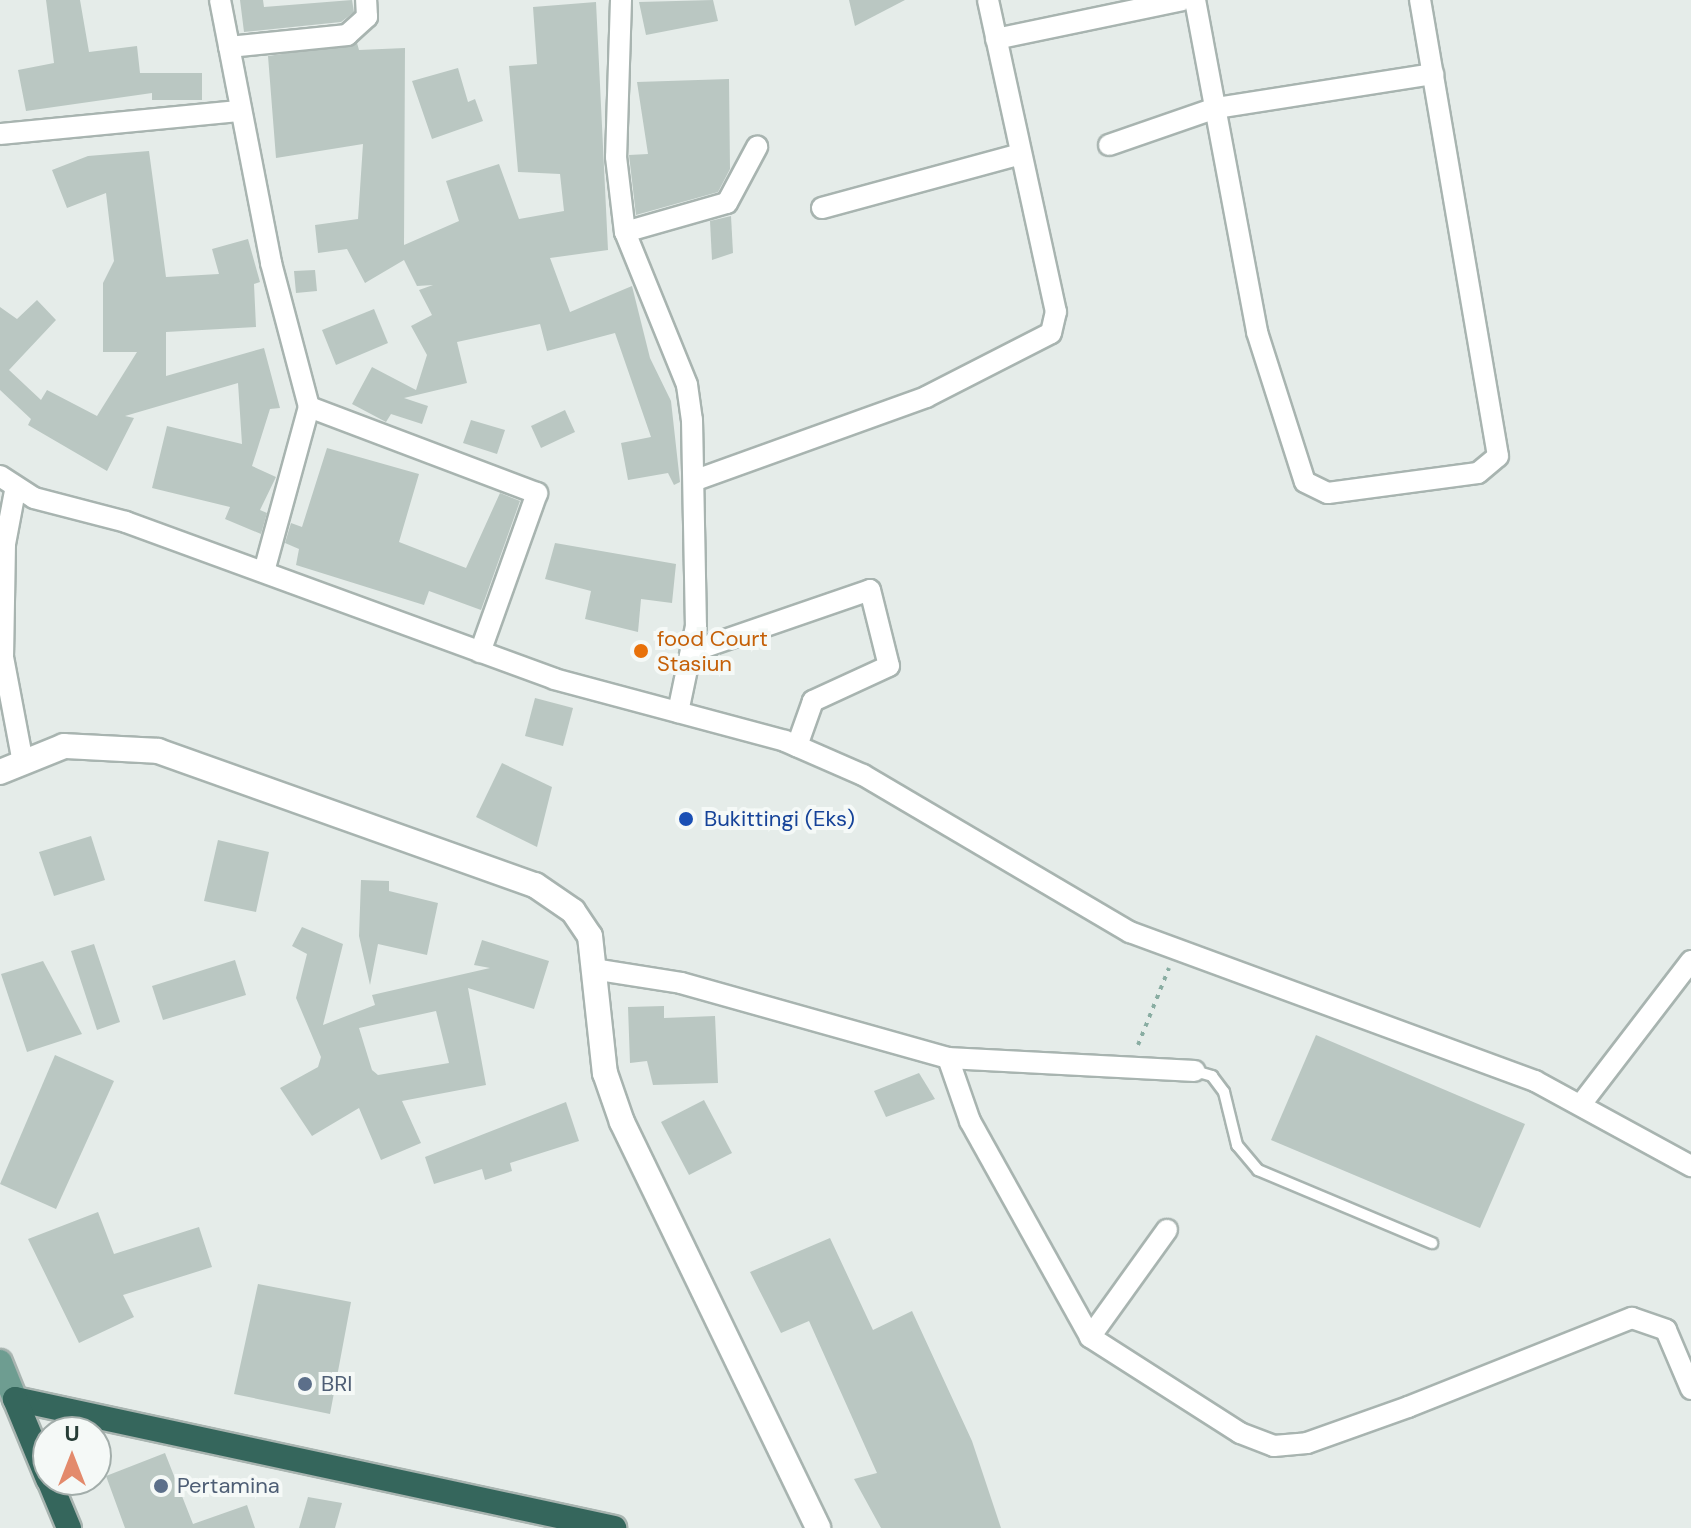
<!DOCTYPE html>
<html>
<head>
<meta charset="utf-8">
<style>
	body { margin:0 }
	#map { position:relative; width:1691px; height:1528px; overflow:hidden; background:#e5ece9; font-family:"DM Sans",sans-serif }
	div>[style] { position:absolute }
	.building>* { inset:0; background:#bac7c2 }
	.path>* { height:4px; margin-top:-2px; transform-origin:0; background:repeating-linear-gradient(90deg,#89ada2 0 4px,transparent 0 10px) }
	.roads { filter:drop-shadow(2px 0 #a8b4b0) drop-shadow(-2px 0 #a8b4b0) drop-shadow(0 2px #a8b4b0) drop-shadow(0 -2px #a8b4b0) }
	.lane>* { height:10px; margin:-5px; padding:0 5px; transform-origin:5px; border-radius:5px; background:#fff }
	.street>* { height:20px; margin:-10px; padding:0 10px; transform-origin:10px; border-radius:10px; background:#fff }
	.secondary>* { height:24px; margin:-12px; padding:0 12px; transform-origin:12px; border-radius:12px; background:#fff }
	.primary>* { height:24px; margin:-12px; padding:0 12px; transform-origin:12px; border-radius:12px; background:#6e9d91 }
	.highway>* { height:24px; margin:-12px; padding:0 12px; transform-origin:12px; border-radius:12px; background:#35665c }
	.dots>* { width:22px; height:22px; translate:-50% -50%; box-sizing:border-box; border:4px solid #f5f9f7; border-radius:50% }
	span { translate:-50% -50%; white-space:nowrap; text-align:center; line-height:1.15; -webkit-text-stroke:8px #f5f9f7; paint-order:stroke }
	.food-label { font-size:22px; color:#c56008 }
	.left { translate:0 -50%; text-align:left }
	.transit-label { font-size:22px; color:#164399 }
	.service-label { font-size:22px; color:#4e5e75 }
	.north { position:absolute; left:32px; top:1416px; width:80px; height:80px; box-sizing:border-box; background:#f5f9f7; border:2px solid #a2adaa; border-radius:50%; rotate:0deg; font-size:22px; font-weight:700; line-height:32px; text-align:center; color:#263c36 }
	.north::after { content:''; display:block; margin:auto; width:28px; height:36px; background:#e38a6c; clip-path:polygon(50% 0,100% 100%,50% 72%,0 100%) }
</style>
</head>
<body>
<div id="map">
	<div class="building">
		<div style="clip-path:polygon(46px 0,80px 0,89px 52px,137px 46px,140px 73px,202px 73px,202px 100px,152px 100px,152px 93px,26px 111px,18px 70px,54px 63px)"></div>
		<div style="clip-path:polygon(240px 0,263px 0,264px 7px,352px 0,354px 12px,341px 22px,244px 32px)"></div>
		<div style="clip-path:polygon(713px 0,718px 21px,646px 35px,639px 2px)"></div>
		<div style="clip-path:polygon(849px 0,905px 0,855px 26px)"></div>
		<div style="clip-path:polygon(596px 2px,608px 250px,550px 258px,570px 312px,632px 286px,650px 358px,671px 401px,680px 482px,674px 485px,668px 473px,628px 480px,621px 443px,651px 437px,615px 333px,547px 351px,540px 324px,457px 342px,467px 383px,404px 398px,428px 406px,422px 424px,391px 414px,386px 422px,352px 404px,372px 367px,416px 390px,427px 355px,411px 326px,432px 315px,419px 290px,433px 285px,417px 286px,404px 260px,365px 283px,347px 249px,318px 253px,315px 225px,358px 219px,363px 144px,276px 158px,268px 56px,357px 43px,359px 50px,405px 48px,404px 245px,459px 221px,446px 181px,499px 164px,519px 219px,564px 211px,560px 174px,518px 172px,509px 66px,537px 64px,533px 7px)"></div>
		<div style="clip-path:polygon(458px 68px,468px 102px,475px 99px,483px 121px,432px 139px,412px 81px)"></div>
		<div style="clip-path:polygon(729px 79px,730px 169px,718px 192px,636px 215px,629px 155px,648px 154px,637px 82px)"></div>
		<div style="clip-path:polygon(149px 151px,166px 277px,219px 274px,212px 249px,248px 239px,260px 282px,254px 284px,256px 327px,166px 332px,166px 376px,264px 348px,280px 408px,270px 409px,252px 466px,276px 477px,260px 510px,267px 513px,261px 534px,225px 519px,230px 507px,152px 488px,167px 426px,242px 444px,238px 383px,125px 416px,134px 418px,107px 471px,28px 425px,31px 419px,0 390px,0 307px,17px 319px,37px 300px,56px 320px,9px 370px,41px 400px,47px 390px,97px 416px,137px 352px,103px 352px,103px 283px,114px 261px,106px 193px,67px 208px,52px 170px,88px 156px)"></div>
		<div style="clip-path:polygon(731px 216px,733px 253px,712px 260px,710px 221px)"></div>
		<div style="clip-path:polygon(315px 270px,317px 291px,296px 293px,294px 271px)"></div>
		<div style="clip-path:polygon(374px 309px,388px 343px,336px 365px,322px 330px)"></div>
		<div style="clip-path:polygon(565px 410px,575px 432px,541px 448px,531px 426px)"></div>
		<div style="clip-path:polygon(471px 420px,505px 430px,497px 454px,463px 443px)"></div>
		<div style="clip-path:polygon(327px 448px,419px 474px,399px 542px,466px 568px,500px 493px,520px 501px,481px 610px,429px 591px,424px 605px,296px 565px,299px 549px,285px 543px,291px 523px,302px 527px)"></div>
		<div style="clip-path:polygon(555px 543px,676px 564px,672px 603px,641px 599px,638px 632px,585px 619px,591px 591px,545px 579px)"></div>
		<div style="clip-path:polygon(535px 698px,573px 708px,563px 746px,525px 736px)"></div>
		<div style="clip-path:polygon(502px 763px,552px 787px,537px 847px,476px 817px)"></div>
		<div style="clip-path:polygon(91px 836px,105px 880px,54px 896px,39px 852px)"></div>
		<div style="clip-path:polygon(218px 840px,269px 852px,256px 912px,204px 901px)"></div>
		<div style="clip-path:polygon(361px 880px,389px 881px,389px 891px,438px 903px,427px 955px,378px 944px,370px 985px,359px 936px)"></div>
		<div style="clip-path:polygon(evenodd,302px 927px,343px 944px,323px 1025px,375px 1005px,372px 995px,490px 968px,474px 965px,482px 940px,549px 961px,534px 1009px,468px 988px,486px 1085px,402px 1101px,421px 1143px,381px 1160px,359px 1108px,312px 1136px,280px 1088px,318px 1067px,321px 1057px,296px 998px,307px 954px,292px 946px,302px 927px,436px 1011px,449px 1063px,378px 1075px,372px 1070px,359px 1028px,436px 1011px)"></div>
		<div style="clip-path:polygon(94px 944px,120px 1022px,97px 1030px,71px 951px)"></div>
		<div style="clip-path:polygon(235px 960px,246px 995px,163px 1020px,152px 986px)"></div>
		<div style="clip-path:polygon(43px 961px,82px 1034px,27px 1052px,1px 974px)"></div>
		<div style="clip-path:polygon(664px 1006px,664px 1018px,715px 1016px,718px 1083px,653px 1085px,647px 1061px,630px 1063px,628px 1007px)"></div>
		<div style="clip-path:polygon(1316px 1035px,1525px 1124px,1480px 1228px,1271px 1140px)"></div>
		<div style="clip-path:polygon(55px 1055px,114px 1081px,56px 1209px,0 1184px)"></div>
		<div style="clip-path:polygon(919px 1073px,935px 1099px,886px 1117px,874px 1091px)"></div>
		<div style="clip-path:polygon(704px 1100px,732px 1153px,689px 1175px,661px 1122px)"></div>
		<div style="clip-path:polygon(566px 1102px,579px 1141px,510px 1163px,512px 1171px,485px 1180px,482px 1169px,434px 1184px,425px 1157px)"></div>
		<div style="clip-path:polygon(98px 1212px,114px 1254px,199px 1227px,212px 1267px,123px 1295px,134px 1317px,79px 1343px,28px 1239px)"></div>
		<div style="clip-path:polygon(830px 1238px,873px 1330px,912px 1311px,972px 1441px,1001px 1528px,881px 1528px,854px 1479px,877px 1473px,809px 1321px,781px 1333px,750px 1272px)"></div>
		<div style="clip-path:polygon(258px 1284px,351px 1302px,330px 1414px,234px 1394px)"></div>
		<div style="clip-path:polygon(165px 1453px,193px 1524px,247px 1505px,255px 1528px,125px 1528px,106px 1476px)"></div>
		<div style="clip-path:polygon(308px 1497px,342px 1503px,335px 1528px,299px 1528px)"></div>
	</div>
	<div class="path">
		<div style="left:1138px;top:1045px;width:83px;rotate:-68.1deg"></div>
	</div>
	<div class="roads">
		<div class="lane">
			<div style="left:1195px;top:1071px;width:18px;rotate:16deg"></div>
			<div style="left:1212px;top:1076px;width:20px;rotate:53deg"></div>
			<div style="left:1224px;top:1092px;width:55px;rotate:76.2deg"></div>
			<div style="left:1237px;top:1145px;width:33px;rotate:50deg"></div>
			<div style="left:1258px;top:1170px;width:189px;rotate:22.8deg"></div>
		</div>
		<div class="street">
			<div style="left:220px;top:0;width:268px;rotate:79deg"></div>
			<div style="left:271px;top:263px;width:149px;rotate:75.2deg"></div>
			<div style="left:309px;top:407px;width:171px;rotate:105.3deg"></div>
			<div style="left:621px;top:0;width:157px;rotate:91.8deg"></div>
			<div style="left:616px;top:157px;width:76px;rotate:83.2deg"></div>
			<div style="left:625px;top:232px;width:165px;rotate:67.9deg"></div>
			<div style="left:687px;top:385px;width:35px;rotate:82deg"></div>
			<div style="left:692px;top:420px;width:206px;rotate:88.9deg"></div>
			<div style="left:696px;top:626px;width:88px;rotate:101.8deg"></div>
			<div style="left:1195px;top:0;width:338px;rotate:79.4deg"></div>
			<div style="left:1257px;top:332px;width:157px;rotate:72.3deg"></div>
			<div style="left:1305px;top:482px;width:25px;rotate:26deg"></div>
			<div style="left:1328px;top:493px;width:151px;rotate:-7.6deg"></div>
			<div style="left:1478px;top:473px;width:26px;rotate:-40deg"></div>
			<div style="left:1498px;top:456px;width:463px;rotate:-99.7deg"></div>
			<div style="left:996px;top:39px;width:190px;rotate:-11.8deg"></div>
			<div style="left:229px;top:47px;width:119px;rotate:-5.8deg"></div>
			<div style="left:347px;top:35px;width:27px;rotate:-42deg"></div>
			<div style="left:367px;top:17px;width:17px;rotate:-93deg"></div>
			<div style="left:0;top:134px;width:240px;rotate:-5.5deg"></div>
			<div style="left:1109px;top:145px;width:113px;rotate:-19.1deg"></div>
			<div style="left:1216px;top:108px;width:220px;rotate:-8.9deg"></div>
			<div style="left:822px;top:208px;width:206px;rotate:-15.2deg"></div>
			<div style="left:625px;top:232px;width:106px;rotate:-15.9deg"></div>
			<div style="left:727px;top:203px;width:64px;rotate:-61.8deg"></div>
			<div style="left:309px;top:407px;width:244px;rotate:20.7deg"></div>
			<div style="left:537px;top:493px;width:169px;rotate:109.7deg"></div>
			<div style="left:0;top:476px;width:40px;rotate:32.9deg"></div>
			<div style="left:34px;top:498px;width:95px;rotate:14.6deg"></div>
			<div style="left:126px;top:522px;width:456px;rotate:20.1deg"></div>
			<div style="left:554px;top:679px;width:239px;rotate:15deg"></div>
			<div style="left:785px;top:741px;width:85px;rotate:23.6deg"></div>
			<div style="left:863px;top:775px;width:310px;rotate:30.5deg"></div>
			<div style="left:1130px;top:932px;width:432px;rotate:20.2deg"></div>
			<div style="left:1535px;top:1081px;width:178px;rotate:28.6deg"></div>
			<div style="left:696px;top:480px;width:245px;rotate:-19.8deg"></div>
			<div style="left:926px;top:397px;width:140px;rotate:-27.1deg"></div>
			<div style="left:1051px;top:333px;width:22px;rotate:-77deg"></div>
			<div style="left:1056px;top:312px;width:319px;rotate:-102.3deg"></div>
			<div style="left:15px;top:491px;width:54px;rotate:100.7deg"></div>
			<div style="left:5px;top:544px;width:113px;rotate:91deg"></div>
			<div style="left:3px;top:657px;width:103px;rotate:79.3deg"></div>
			<div style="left:693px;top:651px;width:187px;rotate:-19deg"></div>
			<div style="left:870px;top:590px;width:78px;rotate:76deg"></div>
			<div style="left:889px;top:666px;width:84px;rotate:155.3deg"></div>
			<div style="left:813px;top:701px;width:48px;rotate:109.6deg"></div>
			<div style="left:593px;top:969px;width:89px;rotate:9deg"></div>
			<div style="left:681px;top:983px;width:277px;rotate:15.7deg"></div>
			<div style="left:948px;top:1058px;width:67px;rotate:70.8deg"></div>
			<div style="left:970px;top:1121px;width:247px;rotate:60.9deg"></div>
			<div style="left:1090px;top:1337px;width:178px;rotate:32.6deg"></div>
			<div style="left:1240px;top:1433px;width:36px;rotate:21deg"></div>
			<div style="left:1274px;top:1446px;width:33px;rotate:-5deg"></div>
			<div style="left:1307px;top:1443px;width:107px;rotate:-19.6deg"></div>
			<div style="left:1408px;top:1407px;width:241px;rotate:-21.7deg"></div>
			<div style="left:1632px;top:1318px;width:36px;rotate:19deg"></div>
			<div style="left:1666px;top:1330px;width:64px;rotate:67deg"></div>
			<div style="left:948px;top:1058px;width:247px;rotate:3deg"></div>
			<div style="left:1582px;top:1103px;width:179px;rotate:-52.5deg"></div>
			<div style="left:1090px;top:1337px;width:132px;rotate:-54.3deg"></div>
		</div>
		<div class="secondary">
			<div style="left:0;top:772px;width:69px;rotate:-22.1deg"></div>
			<div style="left:64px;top:746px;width:94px;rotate:3deg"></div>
			<div style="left:158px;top:751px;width:400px;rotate:19.6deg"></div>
			<div style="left:535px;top:885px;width:46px;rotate:34.4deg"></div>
			<div style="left:573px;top:911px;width:30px;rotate:56deg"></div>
			<div style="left:590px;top:936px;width:138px;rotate:83.8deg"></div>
			<div style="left:605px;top:1073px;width:52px;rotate:70.9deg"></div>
			<div style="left:622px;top:1122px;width:451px;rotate:64.2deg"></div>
		</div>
		<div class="primary">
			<div style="left:0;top:1362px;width:40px;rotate:68deg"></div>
		</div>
		<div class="highway">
			<div style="left:15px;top:1399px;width:613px;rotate:12.15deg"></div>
			<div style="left:15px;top:1399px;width:87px;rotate:67.6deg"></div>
			<div style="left:49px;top:1480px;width:52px;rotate:67.4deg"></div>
		</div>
	</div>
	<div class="dots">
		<div style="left:641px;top:651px;background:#e8710a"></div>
		<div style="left:686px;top:819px;background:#1a4fb4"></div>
		<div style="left:305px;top:1384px;background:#5c6f8a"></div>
		<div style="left:161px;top:1486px;background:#5c6f8a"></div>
	</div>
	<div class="food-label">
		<span class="left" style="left:657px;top:651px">food Court<br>Stasiun</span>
	</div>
	<div class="transit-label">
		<span class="left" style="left:704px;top:819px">Bukittingi (Eks)</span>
	</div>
	<div class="service-label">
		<span class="left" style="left:321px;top:1384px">BRI</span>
		<span class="left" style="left:177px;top:1486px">Pertamina</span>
	</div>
	<div class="north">U</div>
</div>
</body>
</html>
